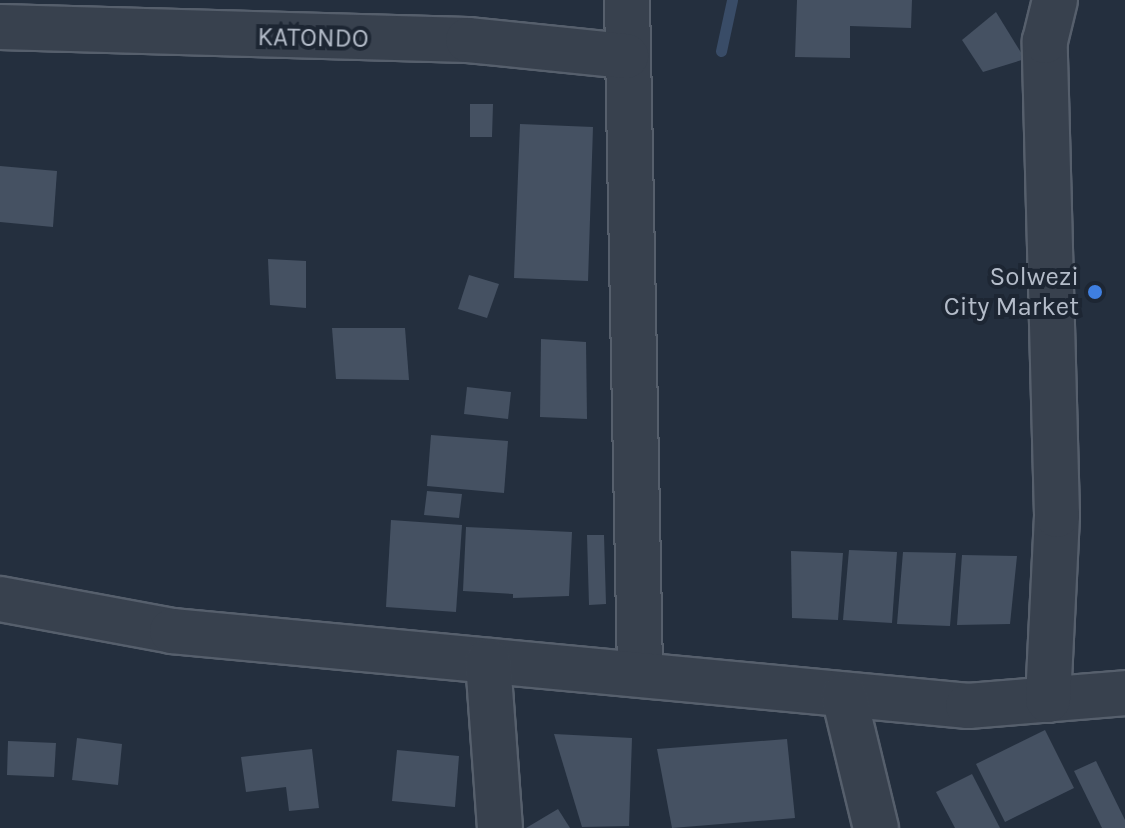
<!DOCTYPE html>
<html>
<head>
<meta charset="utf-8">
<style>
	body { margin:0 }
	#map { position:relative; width:1125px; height:828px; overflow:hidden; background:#242f3e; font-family:Karla,sans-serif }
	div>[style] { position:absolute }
	.stream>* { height:11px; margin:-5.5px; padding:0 5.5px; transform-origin:5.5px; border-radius:5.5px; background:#394c67 }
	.building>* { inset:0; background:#455162 }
	.roads { filter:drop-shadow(2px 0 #565f6c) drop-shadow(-2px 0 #565f6c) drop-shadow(0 2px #565f6c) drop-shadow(0 -2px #565f6c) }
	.street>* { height:44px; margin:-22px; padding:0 22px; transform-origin:22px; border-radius:22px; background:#38414e }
	.dots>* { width:22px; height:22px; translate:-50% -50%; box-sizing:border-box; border:4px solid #1d2633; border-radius:50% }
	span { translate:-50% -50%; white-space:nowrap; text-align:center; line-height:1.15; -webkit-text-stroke:8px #1d2633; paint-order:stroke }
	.street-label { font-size:26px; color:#b4bcc9 }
	.poi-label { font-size:26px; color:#b4bcc9 }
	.right { translate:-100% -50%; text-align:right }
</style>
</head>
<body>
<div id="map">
	<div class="stream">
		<div style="left:721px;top:51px;width:52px;rotate:-77.8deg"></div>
	</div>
	<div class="building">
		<div style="clip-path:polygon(797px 0,912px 0,911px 28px,850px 26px,850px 58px,795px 57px)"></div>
		<div style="clip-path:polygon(996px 12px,1025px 59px,983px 72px,962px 40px)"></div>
		<div style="clip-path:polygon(470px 104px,493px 104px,492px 137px,470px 137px)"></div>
		<div style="clip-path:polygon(520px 124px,593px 127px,588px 281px,514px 278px)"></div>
		<div style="clip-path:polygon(0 166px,57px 171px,53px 227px,0 222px)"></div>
		<div style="clip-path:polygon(268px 259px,306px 261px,306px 308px,270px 305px)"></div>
		<div style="clip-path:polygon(469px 275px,499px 284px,487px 318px,458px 309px)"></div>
		<div style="clip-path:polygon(332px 328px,405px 328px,409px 380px,336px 379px)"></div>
		<div style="clip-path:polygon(541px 339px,586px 342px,587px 419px,540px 417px)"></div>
		<div style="clip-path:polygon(467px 387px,511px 392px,508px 419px,464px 414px)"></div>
		<div style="clip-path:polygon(431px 435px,508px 441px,504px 493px,427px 486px)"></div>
		<div style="clip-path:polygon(427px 491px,462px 494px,459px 518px,424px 515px)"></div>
		<div style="clip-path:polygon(391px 520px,462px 525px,456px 612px,386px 607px)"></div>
		<div style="clip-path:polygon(466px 527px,572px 532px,569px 596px,513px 598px,513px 594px,463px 591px)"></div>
		<div style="clip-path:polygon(587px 535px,604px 535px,606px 604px,589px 605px)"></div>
		<div style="clip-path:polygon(849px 550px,897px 552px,892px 623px,843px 620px)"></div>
		<div style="clip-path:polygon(791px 551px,843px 553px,838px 620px,792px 618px)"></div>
		<div style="clip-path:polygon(903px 552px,956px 553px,950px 626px,897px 624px)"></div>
		<div style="clip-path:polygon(962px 555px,1017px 556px,1010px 624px,957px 625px)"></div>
		<div style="clip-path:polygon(1045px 730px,1074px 788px,1005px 822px,976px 764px)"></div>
		<div style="clip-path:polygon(554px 734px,632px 738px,629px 826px,582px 827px)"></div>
		<div style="clip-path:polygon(77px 738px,122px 744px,118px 785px,72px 780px)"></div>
		<div style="clip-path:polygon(787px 739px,795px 818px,672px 828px,657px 749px)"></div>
		<div style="clip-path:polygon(8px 741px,56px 743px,54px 777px,7px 775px)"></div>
		<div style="clip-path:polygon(312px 749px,319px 808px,289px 811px,286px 787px,246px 792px,241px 757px)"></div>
		<div style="clip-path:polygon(397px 750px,459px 756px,455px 807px,392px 801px)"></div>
		<div style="clip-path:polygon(1096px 761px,1125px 820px,1125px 828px,1102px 828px,1074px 771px)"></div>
		<div style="clip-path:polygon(972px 774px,1000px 828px,955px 828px,936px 792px)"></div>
		<div style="clip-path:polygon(558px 809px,570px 828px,526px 828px)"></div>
	</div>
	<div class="roads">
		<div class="street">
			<div style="left:627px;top:0;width:673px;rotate:88.89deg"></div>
			<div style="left:0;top:27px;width:468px;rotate:1.6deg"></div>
			<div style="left:468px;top:40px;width:159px;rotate:5.8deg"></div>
			<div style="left:0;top:599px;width:175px;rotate:10.5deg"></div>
			<div style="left:172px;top:631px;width:800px;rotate:5.38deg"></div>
			<div style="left:968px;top:706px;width:158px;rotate:-4.7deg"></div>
			<div style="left:488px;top:661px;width:167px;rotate:85.9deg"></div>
			<div style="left:844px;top:696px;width:136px;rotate:76.4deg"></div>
			<div style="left:1048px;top:700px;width:185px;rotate:-87.2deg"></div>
			<div style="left:1057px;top:515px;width:474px;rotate:-91.5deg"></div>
			<div style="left:1045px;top:41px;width:42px;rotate:-76.3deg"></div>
		</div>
	</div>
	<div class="dots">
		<div style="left:1095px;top:292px;background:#3f7fe0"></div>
	</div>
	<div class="street-label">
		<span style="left:313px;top:38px;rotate:1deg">KATONDO</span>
	</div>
	<div class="poi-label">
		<span class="right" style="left:1079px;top:292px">Solwezi<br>City Market</span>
	</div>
</div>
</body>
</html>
